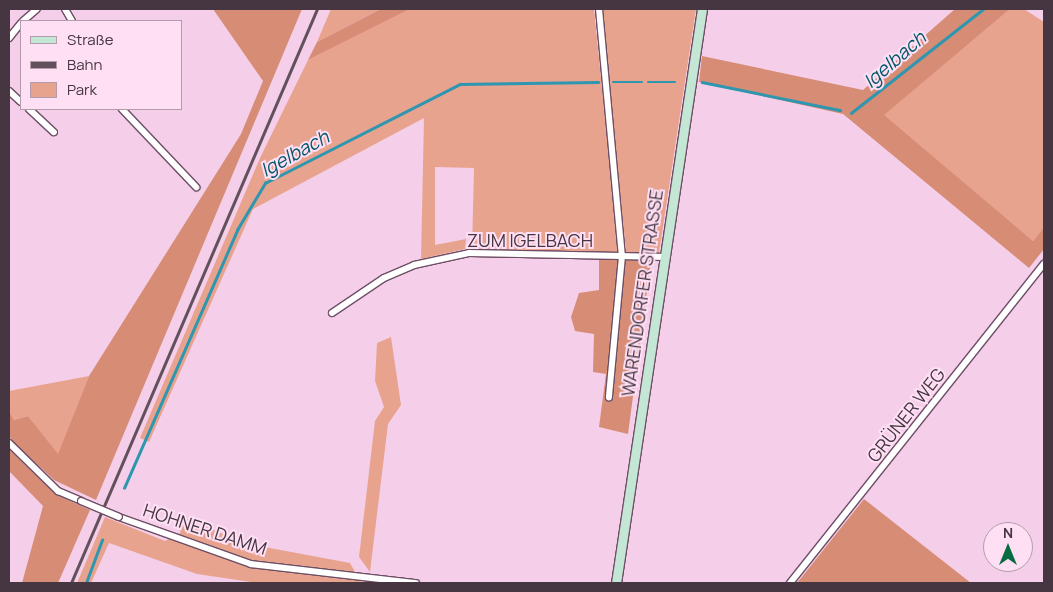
<!DOCTYPE html>
<html>
<head>
<meta charset="utf-8">
<style>
	body { margin:0 }
	#map { position:relative; width:1053px; height:592px; overflow:hidden; background:#f5cfe9; font-family:Manrope,sans-serif }
	div>[style] { position:absolute }
	.green>* { inset:0; background:#e8a38f }
	.forest>* { inset:0; background:#d78c76 }
	.stream>* { height:2.5px; margin:-1.25px; padding:0 1.25px; transform-origin:1.25px; border-radius:1.25px; background:#2f96af }
	.roads { filter:drop-shadow(1px 0 #6d4e64) drop-shadow(-1px 0 #6d4e64) drop-shadow(0 1px #6d4e64) drop-shadow(0 -1px #6d4e64) }
	.street>* { height:6px; margin:-3px; padding:0 3px; transform-origin:3px; border-radius:3px; background:#fff }
	.secondary>* { height:9px; margin:-4.5px; padding:0 4.5px; transform-origin:4.5px; border-radius:4.5px; background:#c4e6d4 }
	.rail>* { height:2.5px; margin:-1.25px; padding:0 1.25px; transform-origin:1.25px; border-radius:1.25px; background:#63505d }
	.bridges { filter:drop-shadow(1px 0 #6d4e64) drop-shadow(-1px 0 #6d4e64) drop-shadow(0 1px #6d4e64) drop-shadow(0 -1px #6d4e64) }
	.street-bridge>* { height:6px; margin:-3px; padding:0 3px; transform-origin:3px; border-radius:3px; background:#fff }
	span { translate:-50% -50%; white-space:nowrap; text-align:center; line-height:1.15; -webkit-text-stroke:4px #fedff4; paint-order:stroke }
	.street-label { font-size:18px; color:#453641 }
	.water-label { font-size:19px; color:#00586a; font-style:italic }
	.frame { position:absolute; inset:0; border:10px solid #453641; pointer-events:none }
	.legend { position:absolute; left:20px; top:20px; width:162px; height:90px; box-sizing:border-box; background:#fedff4; border:1px solid #b49bac; margin:0; padding:6px 9px; list-style:none; font-size:15px; color:#453641 }
	.legend li { display:flex; align-items:center; gap:10px; height:25px }
	.legend b { width:25px; border:1px solid #b49bac }
	.north { position:absolute; left:983px; top:522px; width:50px; height:50px; box-sizing:border-box; background:#fedff4; border:1px solid #b49bac; border-radius:50%; rotate:0deg; font-size:14px; font-weight:700; line-height:20px; text-align:center; color:#453641 }
	.north::after { content:''; display:block; margin:auto; width:18px; height:22px; background:#086c41; clip-path:polygon(50% 0,100% 100%,50% 72%,0 100%) }
</style>
</head>
<body>
<div id="map">
	<div class="green">
		<div style="clip-path:polygon(331px 9px,381px 9px,317px 42px)"></div>
		<div style="clip-path:polygon(410px 9px,594px 9px,619px 253px,472px 249px,474px 168px,435px 167px,435px 245px,466px 239px,465px 249px,421px 259px,424px 118px,253px 209px,149px 442px,140px 438px,260px 158px,308px 60px)"></div>
		<div style="clip-path:polygon(601px 9px,696px 9px,659px 253px,626px 252px)"></div>
		<div style="clip-path:polygon(1010px 9px,1024px 9px,1044px 22px,1044px 227px,1033px 241px,883px 115px)"></div>
		<div style="clip-path:polygon(391px 337px,401px 405px,388px 424px,370px 572px,359px 557px,375px 421px,384px 407px,375px 381px,377px 343px)"></div>
		<div style="clip-path:polygon(89px 376px,58px 455px,28px 416px,14px 420px,9px 411px,9px 391px)"></div>
		<div style="clip-path:polygon(105px 517px,165px 541px,180px 533px,184px 518px,248px 544px,350px 563px,360px 581px,379px 583px,257px 583px,197px 574px,109px 543px,91px 583px,77px 583px)"></div>
	</div>
	<div class="forest">
		<div style="clip-path:polygon(213px 9px,302px 9px,96px 500px,54px 480px,14px 443px,9px 436px,9px 411px,14px 420px,28px 416px,58px 454px,89px 376px,241px 134px,263px 81px)"></div>
		<div style="clip-path:polygon(381px 9px,410px 9px,308px 60px,317px 42px)"></div>
		<div style="clip-path:polygon(955px 9px,1010px 9px,884px 115px,1033px 241px,1044px 227px,1044px 249px,1029px 268px,843px 114px,699px 82px,702px 56px,863px 90px)"></div>
		<div style="clip-path:polygon(599px 259px,651px 261px,628px 434px,599px 427px,606px 374px,593px 372px,594px 334px,575px 331px,571px 317px,579px 293px,599px 290px)"></div>
		<div style="clip-path:polygon(9px 449px,55px 494px,90px 510px,58px 583px,22px 583px,43px 506px,9px 471px)"></div>
		<div style="clip-path:polygon(864px 499px,971px 583px,797px 583px)"></div>
	</div>
	<div class="stream">
		<div style="left:613px;top:82px;width:29px"></div>
		<div style="left:648px;top:82px;width:27px"></div>
		<div style="left:702px;top:82px;width:141px;rotate:11.5deg"></div>
		<div style="left:851px;top:113px;width:168px;rotate:-38.2deg"></div>
		<div style="left:124px;top:488px;width:282px;rotate:-66.3deg"></div>
		<div style="left:237px;top:230px;width:55px;rotate:-59.2deg"></div>
		<div style="left:265px;top:183px;width:219px;rotate:-26.9deg"></div>
		<div style="left:460px;top:84px;width:138px;rotate:-0.8deg"></div>
		<div style="left:86px;top:583px;width:46px;rotate:-69.6deg"></div>
	</div>
	<div class="roads">
		<div class="street">
			<div style="left:65px;top:9px;width:14px;rotate:60deg"></div>
			<div style="left:599px;top:9px;width:248px;rotate:84.7deg"></div>
			<div style="left:622px;top:256px;width:41px;rotate:1.4deg"></div>
			<div style="left:23px;top:21px;width:18px;rotate:-41deg"></div>
			<div style="left:9px;top:38px;width:19px;rotate:-51deg"></div>
			<div style="left:9px;top:91px;width:16px;rotate:43deg"></div>
			<div style="left:29px;top:109px;width:34px;rotate:43deg"></div>
			<div style="left:122px;top:109px;width:108px;rotate:46.5deg"></div>
			<div style="left:332px;top:313px;width:63px;rotate:-33.9deg"></div>
			<div style="left:384px;top:278px;width:33px;rotate:-23deg"></div>
			<div style="left:414px;top:265px;width:56px;rotate:-12.3deg"></div>
			<div style="left:469px;top:253px;width:153px;rotate:1.1deg"></div>
			<div style="left:622px;top:256px;width:142px;rotate:95.3deg"></div>
			<div style="left:9px;top:443px;width:69px;rotate:44.4deg"></div>
			<div style="left:58px;top:491px;width:25px;rotate:23deg"></div>
			<div style="left:119px;top:517px;width:140px;rotate:19.6deg"></div>
			<div style="left:251px;top:564px;width:166px;rotate:6.6deg"></div>
			<div style="left:790px;top:583px;width:408px;rotate:-51.5deg"></div>
		</div>
		<div class="secondary">
			<div style="left:616px;top:583px;width:580px;rotate:-81.48deg"></div>
		</div>
	</div>
	<div class="rail">
		<div style="left:71px;top:583px;width:624px;rotate:-66.8deg"></div>
	</div>
	<div class="bridges">
		<div class="street-bridge">
			<div style="left:81px;top:501px;width:41px;rotate:22.8deg"></div>
		</div>
	</div>
	<div class="street-label">
		<span style="left:530px;top:240px">ZUM IGELBACH</span>
		<span style="left:642px;top:293px;rotate:-82deg">WARENDORFER STRASSE</span>
		<span style="left:906px;top:415px;rotate:-52deg">GRÜNER WEG</span>
		<span style="left:205px;top:529px;rotate:18deg">HOHNER DAMM</span>
	</div>
	<div class="water-label">
		<span style="left:895px;top:60px;rotate:-41deg">Igelbach</span>
		<span style="left:295px;top:154px;rotate:-29deg">Igelbach</span>
	</div>
	<div class="frame"></div>
	<ul class="legend">
	<li><b style="height:6px;background:#c4e6d4"></b>Straße</li>
	<li><b style="height:6px;background:#63505d"></b>Bahn</li>
	<li><b style="height:14px;background:#e8a38f"></b>Park</li>
	</ul>
	<div class="north">N</div>
</div>
</body>
</html>
